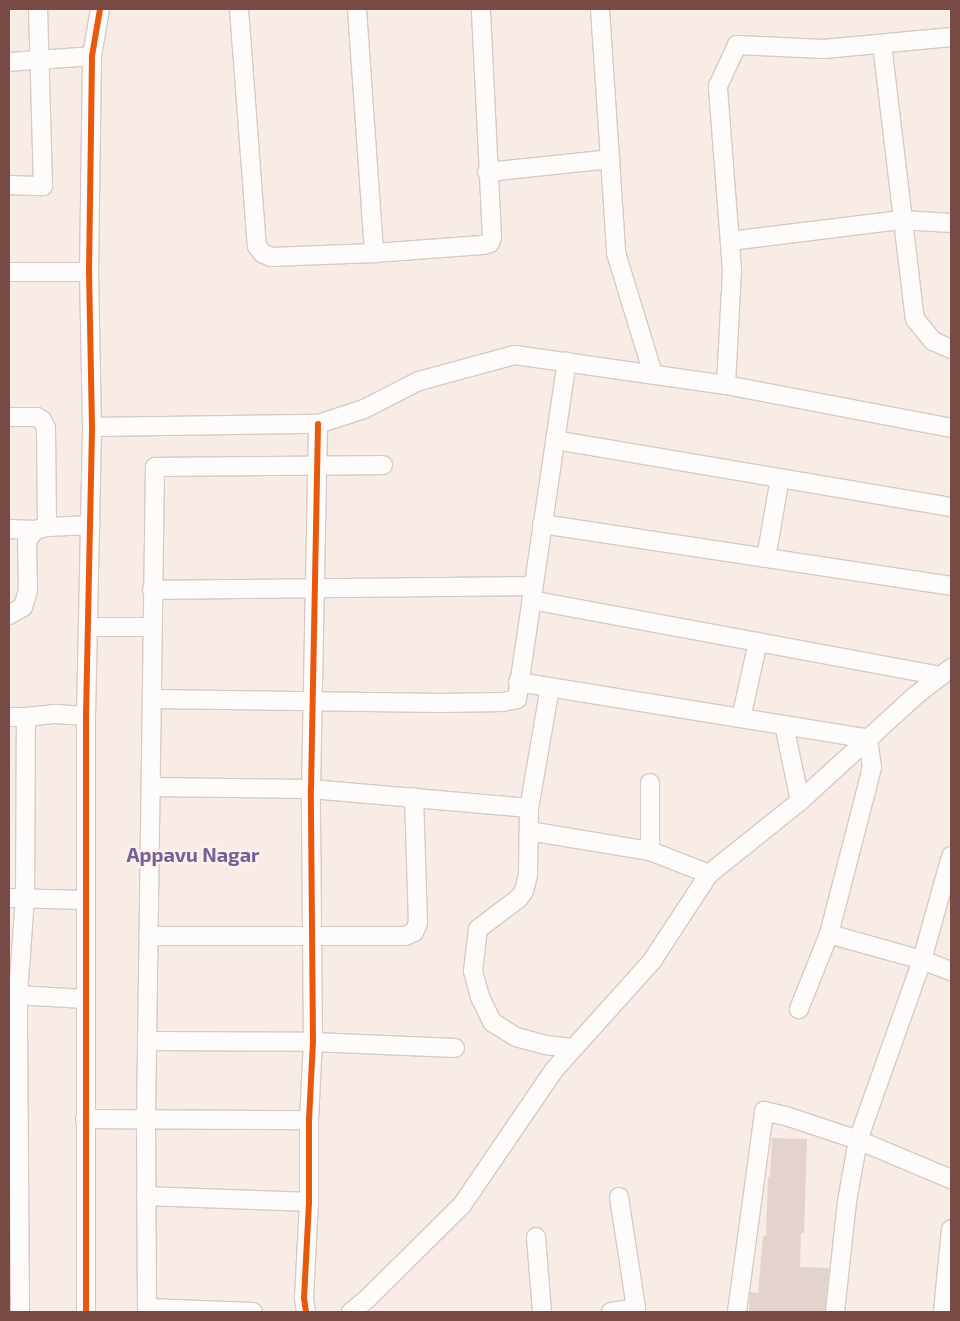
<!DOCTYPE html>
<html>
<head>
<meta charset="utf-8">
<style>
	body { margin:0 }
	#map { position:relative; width:960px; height:1321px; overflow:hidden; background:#f7ece6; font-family:"Exo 2",sans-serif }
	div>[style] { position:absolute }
	.building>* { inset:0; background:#e4d2ce }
	.roads { filter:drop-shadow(1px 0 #d8c9c4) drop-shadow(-1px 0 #d8c9c4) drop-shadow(0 1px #d8c9c4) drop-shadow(0 -1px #d8c9c4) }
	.minor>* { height:18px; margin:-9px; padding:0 9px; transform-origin:9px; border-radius:9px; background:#fefcfb }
	.cycleway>* { height:6px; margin:-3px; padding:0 3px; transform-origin:3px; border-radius:3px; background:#e8590c }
	span { translate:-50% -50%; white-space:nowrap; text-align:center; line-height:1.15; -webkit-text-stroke:4.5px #fff0e8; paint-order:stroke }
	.district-label { font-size:20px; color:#785f9c; font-weight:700 }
	.frame { position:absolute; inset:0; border:10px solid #774a44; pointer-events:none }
</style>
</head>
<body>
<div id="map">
	<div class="building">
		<div style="clip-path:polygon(772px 1138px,807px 1139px,804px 1233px,801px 1233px,800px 1267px,829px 1268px,825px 1312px,749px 1312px,750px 1292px,758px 1293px,763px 1236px,766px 1236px,768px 1177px,770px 1177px)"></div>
	</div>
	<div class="roads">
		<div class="minor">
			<div style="left:239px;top:9px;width:238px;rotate:85.7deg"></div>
			<div style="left:257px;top:246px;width:9px;rotate:54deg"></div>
			<div style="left:262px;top:253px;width:10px;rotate:24deg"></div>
			<div style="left:271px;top:257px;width:103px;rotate:-2.2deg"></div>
			<div style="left:374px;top:253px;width:109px;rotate:-4.2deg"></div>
			<div style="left:483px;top:245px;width:7px;rotate:-16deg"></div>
			<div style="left:490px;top:243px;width:6px;rotate:-72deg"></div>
			<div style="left:492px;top:237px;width:228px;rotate:-92.8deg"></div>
			<div style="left:357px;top:9px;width:245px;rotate:86deg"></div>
			<div style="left:600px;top:9px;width:245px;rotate:86.2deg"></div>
			<div style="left:616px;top:253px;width:127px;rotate:73deg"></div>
			<div style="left:882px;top:44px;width:277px;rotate:83.2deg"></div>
			<div style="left:915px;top:319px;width:28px;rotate:51deg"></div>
			<div style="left:933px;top:341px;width:20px;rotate:24deg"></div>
			<div style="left:9px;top:62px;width:83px;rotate:-4.1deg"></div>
			<div style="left:487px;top:172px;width:124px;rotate:-6deg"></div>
			<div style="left:9px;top:185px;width:34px;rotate:2deg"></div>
			<div style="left:43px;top:186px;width:177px;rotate:-91.6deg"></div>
			<div style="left:730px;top:241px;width:173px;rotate:-7deg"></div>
			<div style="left:902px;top:220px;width:49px;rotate:3.5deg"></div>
			<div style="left:9px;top:272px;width:80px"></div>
			<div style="left:726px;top:385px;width:115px;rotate:-87deg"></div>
			<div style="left:732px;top:270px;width:185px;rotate:-94.4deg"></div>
			<div style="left:718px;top:86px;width:45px;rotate:-65.1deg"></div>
			<div style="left:737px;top:45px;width:87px;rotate:2.6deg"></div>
			<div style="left:824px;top:49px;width:128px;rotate:-5.4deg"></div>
			<div style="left:9px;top:417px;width:28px"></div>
			<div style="left:37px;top:417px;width:6px;rotate:31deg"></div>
			<div style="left:42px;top:420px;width:9px;rotate:63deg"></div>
			<div style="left:46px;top:428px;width:99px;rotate:89.4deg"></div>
			<div style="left:92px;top:427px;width:226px;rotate:-0.8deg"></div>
			<div style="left:318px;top:424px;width:48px;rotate:-18.1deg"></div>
			<div style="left:364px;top:409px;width:62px;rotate:-27deg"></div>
			<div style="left:419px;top:381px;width:99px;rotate:-15.2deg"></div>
			<div style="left:515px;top:355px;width:213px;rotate:8.1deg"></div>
			<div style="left:726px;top:385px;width:229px;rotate:10.8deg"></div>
			<div style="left:555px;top:440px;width:402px;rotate:9.6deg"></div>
			<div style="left:542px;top:524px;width:414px;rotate:8.6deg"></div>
			<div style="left:9px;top:529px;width:26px;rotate:2deg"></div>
			<div style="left:766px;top:558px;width:81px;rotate:-80.1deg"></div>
			<div style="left:152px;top:590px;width:381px;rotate:-0.6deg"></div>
			<div style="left:531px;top:600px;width:417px;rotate:10.5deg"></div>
			<div style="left:9px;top:615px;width:16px;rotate:-30deg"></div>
			<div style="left:23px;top:607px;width:17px;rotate:-73deg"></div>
			<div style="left:28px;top:591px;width:50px;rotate:-91.1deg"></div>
			<div style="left:27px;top:541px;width:14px;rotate:-54deg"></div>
			<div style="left:35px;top:530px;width:12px;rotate:-14deg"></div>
			<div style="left:47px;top:527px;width:44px;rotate:-2.6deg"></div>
			<div style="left:88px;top:627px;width:64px"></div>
			<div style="left:518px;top:682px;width:355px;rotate:9.2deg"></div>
			<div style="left:868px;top:739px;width:28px;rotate:82deg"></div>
			<div style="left:872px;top:767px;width:25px;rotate:104deg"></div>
			<div style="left:866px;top:791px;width:148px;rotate:104.5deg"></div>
			<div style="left:829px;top:934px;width:81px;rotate:111.8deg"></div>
			<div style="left:550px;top:687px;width:123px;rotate:99.8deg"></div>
			<div style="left:529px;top:808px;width:67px;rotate:90.9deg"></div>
			<div style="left:528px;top:875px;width:16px;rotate:104deg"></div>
			<div style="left:524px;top:891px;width:9px;rotate:126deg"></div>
			<div style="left:519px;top:898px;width:51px;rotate:142.9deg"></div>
			<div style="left:478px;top:929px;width:42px;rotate:96.8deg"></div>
			<div style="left:473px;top:971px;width:27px;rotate:75deg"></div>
			<div style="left:480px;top:997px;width:28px;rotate:64deg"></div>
			<div style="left:492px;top:1022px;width:28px;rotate:32deg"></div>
			<div style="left:516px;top:1037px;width:30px;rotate:15deg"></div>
			<div style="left:545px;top:1045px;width:28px;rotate:6deg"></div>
			<div style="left:153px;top:699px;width:287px;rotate:0.8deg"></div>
			<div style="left:440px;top:703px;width:63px;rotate:-0.9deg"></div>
			<div style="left:503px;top:702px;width:14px;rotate:-12deg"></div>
			<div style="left:517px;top:699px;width:341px;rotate:-81.6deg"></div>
			<div style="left:9px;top:717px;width:17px"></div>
			<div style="left:741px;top:718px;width:78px;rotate:-77.4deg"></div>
			<div style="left:784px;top:725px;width:78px;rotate:78.1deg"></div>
			<div style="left:650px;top:783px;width:68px;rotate:90deg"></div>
			<div style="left:152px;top:787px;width:159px;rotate:0.7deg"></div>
			<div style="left:311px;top:789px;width:219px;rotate:5deg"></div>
			<div style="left:529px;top:831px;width:123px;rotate:9.4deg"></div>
			<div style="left:650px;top:851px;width:63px;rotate:21.3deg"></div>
			<div style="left:9px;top:898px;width:76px;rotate:1.5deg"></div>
			<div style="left:829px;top:934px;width:97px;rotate:15.6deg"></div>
			<div style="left:922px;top:960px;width:31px;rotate:21deg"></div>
			<div style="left:148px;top:936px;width:257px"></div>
			<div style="left:405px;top:936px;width:10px;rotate:-24deg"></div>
			<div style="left:414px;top:932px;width:10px;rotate:-66deg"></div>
			<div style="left:418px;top:923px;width:126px;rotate:-91.8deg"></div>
			<div style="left:9px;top:995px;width:9px"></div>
			<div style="left:18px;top:995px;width:97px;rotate:-85.9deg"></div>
			<div style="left:25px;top:898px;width:181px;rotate:-89.7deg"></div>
			<div style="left:26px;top:717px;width:30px;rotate:-6deg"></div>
			<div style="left:56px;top:714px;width:30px;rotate:4deg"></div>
			<div style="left:147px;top:1041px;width:166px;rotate:0.3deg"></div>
			<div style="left:313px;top:1042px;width:142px;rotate:2.4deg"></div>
			<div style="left:85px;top:1119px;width:224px;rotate:0.3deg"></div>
			<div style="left:146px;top:1196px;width:163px;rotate:2.1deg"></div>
			<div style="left:619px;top:1197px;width:112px;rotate:81.3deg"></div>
			<div style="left:536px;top:1237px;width:75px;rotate:85.4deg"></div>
			<div style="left:147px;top:1308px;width:106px;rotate:2.2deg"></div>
			<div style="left:20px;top:1312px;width:317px;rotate:-90.4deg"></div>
			<div style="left:18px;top:995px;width:66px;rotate:3.5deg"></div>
			<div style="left:86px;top:1312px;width:596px;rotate:-90deg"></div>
			<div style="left:86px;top:716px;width:289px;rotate:-88.8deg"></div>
			<div style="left:92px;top:427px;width:155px;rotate:-91.1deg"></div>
			<div style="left:89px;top:272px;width:216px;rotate:-89.2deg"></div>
			<div style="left:92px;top:56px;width:48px;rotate:-80.3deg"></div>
			<div style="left:147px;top:1312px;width:193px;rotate:-90.3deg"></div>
			<div style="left:146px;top:1119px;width:652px;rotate:-89.21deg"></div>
			<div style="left:155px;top:467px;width:228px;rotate:-0.5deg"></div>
			<div style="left:306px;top:1312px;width:14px;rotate:-98deg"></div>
			<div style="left:304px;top:1298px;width:96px;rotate:-87deg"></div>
			<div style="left:309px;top:1202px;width:82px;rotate:-90deg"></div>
			<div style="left:309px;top:1120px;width:78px;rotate:-87.1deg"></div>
			<div style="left:313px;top:1042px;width:253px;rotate:-90.5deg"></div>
			<div style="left:311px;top:789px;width:365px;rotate:-88.9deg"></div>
			<div style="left:351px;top:1312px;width:21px;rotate:-39deg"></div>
			<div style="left:367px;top:1299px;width:134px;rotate:-44.7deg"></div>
			<div style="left:462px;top:1205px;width:163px;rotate:-55.7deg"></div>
			<div style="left:554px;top:1070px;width:147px;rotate:-48deg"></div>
			<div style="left:652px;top:961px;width:104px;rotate:-56.8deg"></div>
			<div style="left:709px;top:874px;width:117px;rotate:-38.7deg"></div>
			<div style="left:800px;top:801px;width:156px;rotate:-42.4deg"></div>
			<div style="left:915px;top:696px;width:46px;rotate:-37.9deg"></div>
			<div style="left:611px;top:1312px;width:25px;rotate:-9deg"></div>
			<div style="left:636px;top:1308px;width:4px;rotate:90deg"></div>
			<div style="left:737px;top:1312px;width:203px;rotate:-82.3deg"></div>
			<div style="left:764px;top:1111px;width:23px;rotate:13deg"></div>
			<div style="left:786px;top:1116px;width:76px;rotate:18.4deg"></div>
			<div style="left:858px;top:1140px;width:101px;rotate:22.8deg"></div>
			<div style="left:835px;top:1312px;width:112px;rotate:-83.8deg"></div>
			<div style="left:847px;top:1201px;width:62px;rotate:-79.8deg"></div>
			<div style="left:858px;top:1140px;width:191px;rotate:-70.4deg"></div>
			<div style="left:922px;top:960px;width:108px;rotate:-74.4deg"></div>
			<div style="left:943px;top:1312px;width:83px;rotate:-84.5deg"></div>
		</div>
	</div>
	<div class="cycleway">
		<div style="left:86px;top:1312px;width:596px;rotate:-90deg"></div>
		<div style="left:86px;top:716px;width:289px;rotate:-88.8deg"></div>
		<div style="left:92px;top:427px;width:155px;rotate:-91.1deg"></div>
		<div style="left:89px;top:272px;width:216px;rotate:-89.2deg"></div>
		<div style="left:92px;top:56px;width:48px;rotate:-80.3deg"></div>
		<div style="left:306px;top:1312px;width:14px;rotate:-98deg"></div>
		<div style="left:304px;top:1298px;width:96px;rotate:-87deg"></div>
		<div style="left:309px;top:1202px;width:82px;rotate:-90deg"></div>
		<div style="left:309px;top:1120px;width:78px;rotate:-87.1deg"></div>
		<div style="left:313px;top:1042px;width:253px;rotate:-90.5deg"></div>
		<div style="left:311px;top:789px;width:365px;rotate:-88.9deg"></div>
	</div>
	<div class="district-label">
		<span style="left:193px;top:854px">Appavu Nagar</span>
	</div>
	<div class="frame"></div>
</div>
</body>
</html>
